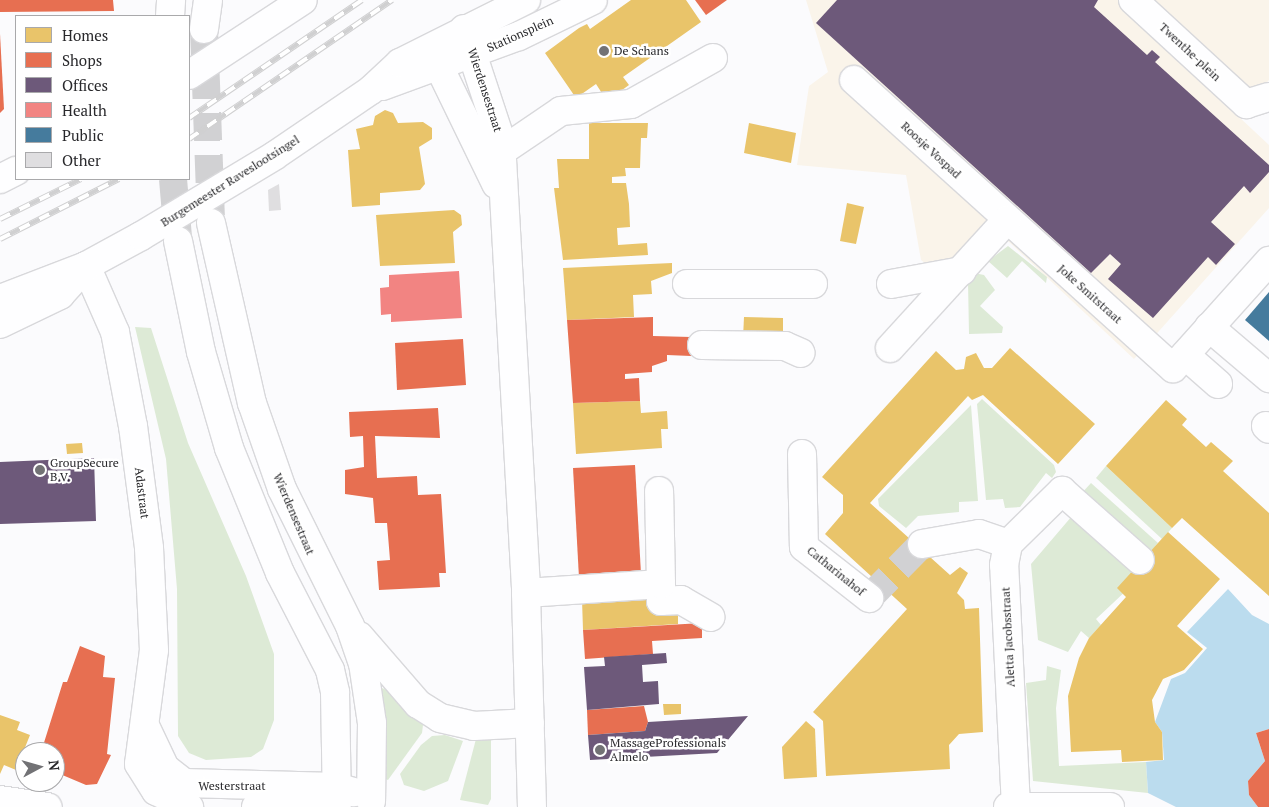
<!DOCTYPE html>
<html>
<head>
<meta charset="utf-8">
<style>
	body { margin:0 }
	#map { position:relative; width:1269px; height:807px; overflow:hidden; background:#fbfbfd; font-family:"PT Serif",serif }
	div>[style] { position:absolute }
	.commercial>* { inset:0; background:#faf4ea }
	.green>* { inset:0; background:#ddead6 }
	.water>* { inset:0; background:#bbdcee }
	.homes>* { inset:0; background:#e9c46a }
	.shops>* { inset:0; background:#e76f51 }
	.offices>* { inset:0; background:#6d597a }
	.health>* { inset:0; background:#f28482 }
	.public>* { inset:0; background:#457b9d }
	.building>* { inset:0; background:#dfdee0 }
	.minor-tunnel>* { height:28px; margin-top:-14px; transform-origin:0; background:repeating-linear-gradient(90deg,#d1d1d3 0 28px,transparent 0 42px) }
	.major-tunnel>* { height:28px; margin-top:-14px; transform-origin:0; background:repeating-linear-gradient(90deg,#d1d1d3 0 28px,transparent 0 42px) }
	.roads { filter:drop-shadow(1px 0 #d8d8db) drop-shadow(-1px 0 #d8d8db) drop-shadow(0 1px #d8d8db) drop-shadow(0 -1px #d8d8db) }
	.minor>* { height:28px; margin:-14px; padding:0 14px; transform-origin:14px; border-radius:14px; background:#fefeff }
	.major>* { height:28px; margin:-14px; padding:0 14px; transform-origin:14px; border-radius:14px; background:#fefeff }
	.rail>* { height:5.5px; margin-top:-2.75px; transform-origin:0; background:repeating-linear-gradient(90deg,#fff 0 11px,#d0d0d1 0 22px); box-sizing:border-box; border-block:1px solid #d0d0d1 }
	.dots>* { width:14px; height:14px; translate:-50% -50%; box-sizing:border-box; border:2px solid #fff; border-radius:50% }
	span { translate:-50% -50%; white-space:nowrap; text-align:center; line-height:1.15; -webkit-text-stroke:5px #fff; paint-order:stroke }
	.street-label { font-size:12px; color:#29292c }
	.poi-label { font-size:12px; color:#29292c }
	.left { translate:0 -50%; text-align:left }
	.legend { position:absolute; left:15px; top:15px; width:175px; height:165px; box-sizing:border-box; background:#fff; border:1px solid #a9a9ab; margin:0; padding:6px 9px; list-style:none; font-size:15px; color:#29292c }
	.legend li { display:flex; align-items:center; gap:10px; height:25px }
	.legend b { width:25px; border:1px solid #a9a9ab }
	.north { position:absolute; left:15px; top:742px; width:50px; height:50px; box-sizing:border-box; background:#fff; border:1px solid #a9a9ab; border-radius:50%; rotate:84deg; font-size:14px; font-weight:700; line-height:20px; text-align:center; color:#29292c }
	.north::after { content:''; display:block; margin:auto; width:18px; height:22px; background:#727275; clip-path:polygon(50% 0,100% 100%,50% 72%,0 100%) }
</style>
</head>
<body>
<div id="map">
	<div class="commercial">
		<div style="clip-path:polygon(806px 0,1269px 0,1269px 80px,1238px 116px,1269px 145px,1269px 208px,1134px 359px,1008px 241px,956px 288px,921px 260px,906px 175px,797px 165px,809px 86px,828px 72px)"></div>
	</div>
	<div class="green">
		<div style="clip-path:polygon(1008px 246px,1047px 277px,1046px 283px,1022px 261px,1007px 278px,988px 261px)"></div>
		<div style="clip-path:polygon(974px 273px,984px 275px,995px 290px,980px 306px,1003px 327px,1002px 333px,969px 334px,968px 282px)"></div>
		<div style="clip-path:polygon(135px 327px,151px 328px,188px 443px,246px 576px,274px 654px,274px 720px,263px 749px,251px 757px,206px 760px,189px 753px,178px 736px,177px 589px,166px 459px)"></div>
		<div style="clip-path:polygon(982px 399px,1054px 465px,1056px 472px,1052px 478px,1046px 473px,1020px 507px,1005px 508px,1003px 499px,986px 500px,977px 404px)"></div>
		<div style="clip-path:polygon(971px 405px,978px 501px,959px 502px,959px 512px,918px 516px,906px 528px,879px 506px,878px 499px)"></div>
		<div style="clip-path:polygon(1106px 466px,1172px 528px,1162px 539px,1096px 478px)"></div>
		<div style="clip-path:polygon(1091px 483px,1158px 543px,1148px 555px,1080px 495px)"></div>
		<div style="clip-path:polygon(1072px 516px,1133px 571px,1129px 588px,1096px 619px,1101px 625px,1089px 638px,1081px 631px,1068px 652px,1038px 640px,1031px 564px)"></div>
		<div style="clip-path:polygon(1047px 666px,1061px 670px,1056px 708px,1059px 766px,1146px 762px,1148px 793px,1033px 781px,1026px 683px,1046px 680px)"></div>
		<div style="clip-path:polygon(382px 688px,393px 693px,423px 725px,422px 733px,388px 780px,380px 777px)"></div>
		<div style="clip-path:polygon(445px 735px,463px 741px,448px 781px,424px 791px,404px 785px,400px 774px,421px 745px,432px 736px)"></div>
		<div style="clip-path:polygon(491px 735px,491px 799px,488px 805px,460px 800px,476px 739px)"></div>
	</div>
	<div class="water">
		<div style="clip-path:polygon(1228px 589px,1252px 615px,1269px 624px,1269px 729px,1256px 733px,1265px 761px,1248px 781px,1249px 795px,1258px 807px,1176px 807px,1148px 793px,1146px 762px,1164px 760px,1162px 732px,1155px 722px,1171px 679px,1185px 673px,1207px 648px,1187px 632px)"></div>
	</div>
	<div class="homes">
		<div style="clip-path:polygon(631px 0,686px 0,701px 22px,623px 77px,629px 85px,607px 101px,596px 84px,576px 98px,545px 53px,579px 28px,587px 24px,590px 29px)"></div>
		<div style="clip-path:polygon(385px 110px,393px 113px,398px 123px,423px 122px,432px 128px,432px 139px,419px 147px,425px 184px,420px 190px,380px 193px,380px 205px,352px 207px,348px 150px,360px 149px,356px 129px,373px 125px,375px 116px)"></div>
		<div style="clip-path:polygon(589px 123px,648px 123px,647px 138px,641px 138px,640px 168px,625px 168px,626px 176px,612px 177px,612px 183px,626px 183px,629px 204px,630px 227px,617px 228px,618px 245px,647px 243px,648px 255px,563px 260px,554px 188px,559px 188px,557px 159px,589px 159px)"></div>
		<div style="clip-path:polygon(749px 123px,796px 133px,791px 163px,744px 153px)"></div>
		<div style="clip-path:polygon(847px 203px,864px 207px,856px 244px,840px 241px)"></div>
		<div style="clip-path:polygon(454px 210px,461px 215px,462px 225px,453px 232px,455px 263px,380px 266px,376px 215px)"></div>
		<div style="clip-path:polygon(672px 263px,672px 273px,651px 281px,652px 294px,633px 295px,634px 317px,567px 320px,563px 268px)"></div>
		<div style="clip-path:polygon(744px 317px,783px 318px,783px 338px,743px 338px)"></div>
		<div style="clip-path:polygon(1010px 348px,1095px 424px,1058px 464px,983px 395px,972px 400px,968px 396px,870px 503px,950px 575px,960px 567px,968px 573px,957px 593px,964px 600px,965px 609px,979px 608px,983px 732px,959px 734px,949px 745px,950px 769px,826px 776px,823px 721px,813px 712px,907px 609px,825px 534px,843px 513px,843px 495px,822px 477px,936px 351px,956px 370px,964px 369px,966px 357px,976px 353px,984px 368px,992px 368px)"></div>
		<div style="clip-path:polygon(1166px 400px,1187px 419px,1182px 425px,1206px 447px,1211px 442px,1233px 461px,1223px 471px,1269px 513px,1269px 596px,1182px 518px,1172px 528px,1106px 466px)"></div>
		<div style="clip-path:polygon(640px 401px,641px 413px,667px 411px,668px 429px,661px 429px,662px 448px,576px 454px,573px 403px)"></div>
		<div style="clip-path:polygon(82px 443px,83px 453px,67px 454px,66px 444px)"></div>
		<div style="clip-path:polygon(1168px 532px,1220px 579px,1177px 626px,1203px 649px,1184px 670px,1163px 679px,1152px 700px,1155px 722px,1162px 732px,1163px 760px,1122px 762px,1121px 750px,1071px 752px,1068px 696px,1079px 658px,1089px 638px,1126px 597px,1117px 588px)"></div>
		<div style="clip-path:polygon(648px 596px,650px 610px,678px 609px,678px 624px,583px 630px,582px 600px)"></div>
		<div style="clip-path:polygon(663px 704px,681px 704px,681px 714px,664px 715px)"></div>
		<div style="clip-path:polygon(0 715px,20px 722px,17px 730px,30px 735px,16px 770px,4px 765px,0 774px)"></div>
		<div style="clip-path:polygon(806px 721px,815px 729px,817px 777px,784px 779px,782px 747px)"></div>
	</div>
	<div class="shops">
		<div style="clip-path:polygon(0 0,113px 0,114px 11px,0 12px)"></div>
		<div style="clip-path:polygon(695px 0,727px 0,706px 15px)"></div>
		<div style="clip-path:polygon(0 34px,4px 109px,0 113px)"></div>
		<div style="clip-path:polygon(653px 317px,653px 336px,691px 337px,691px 356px,667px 355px,667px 361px,652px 366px,652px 372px,625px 374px,625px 379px,639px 378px,640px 401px,573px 403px,567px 320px)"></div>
		<div style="clip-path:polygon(463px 339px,466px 385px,397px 390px,395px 343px)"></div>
		<div style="clip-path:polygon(438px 408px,440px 438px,375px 436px,377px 478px,417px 476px,418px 495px,441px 494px,446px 573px,439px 573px,440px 587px,379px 590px,377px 561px,390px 560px,387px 523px,375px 523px,373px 498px,345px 494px,345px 470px,364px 467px,363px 436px,350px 437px,349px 412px)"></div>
		<div style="clip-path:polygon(635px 465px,641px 574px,579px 578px,573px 468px)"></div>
		<div style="clip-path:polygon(702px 623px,702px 638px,652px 641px,653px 654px,585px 659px,583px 630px)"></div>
		<div style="clip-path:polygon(80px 646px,105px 656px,103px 677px,115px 678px,107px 754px,111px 755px,97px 784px,86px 785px,60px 774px,55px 786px,48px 782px,55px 782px,55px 752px,42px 749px,63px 682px,67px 682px)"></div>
		<div style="clip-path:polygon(644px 706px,648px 722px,645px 731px,588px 735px,587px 710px)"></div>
		<div style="clip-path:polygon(1269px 729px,1269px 807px,1258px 807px,1249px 795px,1248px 781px,1265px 761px,1256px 733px)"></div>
	</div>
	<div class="offices">
		<div style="clip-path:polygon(837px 0,1098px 0,1094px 7px,1147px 55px,1152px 50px,1160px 57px,1155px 62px,1269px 165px,1269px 172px,1250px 193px,1244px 186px,1211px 222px,1235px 244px,1216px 265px,1208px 257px,1153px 318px,1108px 279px,1121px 264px,1110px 254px,1091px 273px,816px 23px)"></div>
		<div style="clip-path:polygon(94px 458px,96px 521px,0 524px,0 462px)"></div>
		<div style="clip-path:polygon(666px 653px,667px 663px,642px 665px,643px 682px,658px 681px,659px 704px,587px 710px,584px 667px,605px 666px,604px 657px)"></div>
		<div style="clip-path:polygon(748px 716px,717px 753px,590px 760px,588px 735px,645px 731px,648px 722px)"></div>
	</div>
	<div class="health">
		<div style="clip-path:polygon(459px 271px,462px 318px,391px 322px,391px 314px,381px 315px,380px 288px,389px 287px,389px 275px)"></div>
	</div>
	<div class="public">
		<div style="clip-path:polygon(1269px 292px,1269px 341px,1245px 320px)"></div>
	</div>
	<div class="building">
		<div style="clip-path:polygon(279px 184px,281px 210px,269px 211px,268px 190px)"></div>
	</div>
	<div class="minor-tunnel">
		<div style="left:869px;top:598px;width:76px;rotate:-45.5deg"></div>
	</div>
	<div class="major-tunnel">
		<div style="left:204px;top:29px;width:187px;rotate:87.9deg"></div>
		<div style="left:173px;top:179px;width:58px;rotate:85.1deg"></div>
	</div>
	<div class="roads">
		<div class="minor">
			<div style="left:1133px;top:0;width:154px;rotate:42.6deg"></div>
			<div style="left:1246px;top:104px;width:24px;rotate:-17deg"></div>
			<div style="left:189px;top:75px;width:136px;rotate:-33.3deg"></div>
			<div style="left:854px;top:80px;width:430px;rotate:42.1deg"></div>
			<div style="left:1173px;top:368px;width:144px;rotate:-48.1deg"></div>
			<div style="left:502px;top:151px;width:71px;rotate:-34.1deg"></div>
			<div style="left:561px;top:111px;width:70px;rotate:-5.7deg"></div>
			<div style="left:631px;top:104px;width:94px;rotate:-29.3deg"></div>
			<div style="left:0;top:179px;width:18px;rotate:-27deg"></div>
			<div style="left:687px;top:284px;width:126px"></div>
			<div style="left:891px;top:284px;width:72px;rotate:-10.4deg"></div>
			<div style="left:1209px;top:327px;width:79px;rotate:40.4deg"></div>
			<div style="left:702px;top:345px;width:83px;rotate:0.7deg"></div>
			<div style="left:785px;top:346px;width:17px;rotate:24deg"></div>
			<div style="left:890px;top:348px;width:173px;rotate:-47.6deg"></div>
			<div style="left:1185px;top:355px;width:44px;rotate:41.3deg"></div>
			<div style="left:1266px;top:426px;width:4px;rotate:45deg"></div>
			<div style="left:802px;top:454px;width:93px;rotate:88.8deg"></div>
			<div style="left:804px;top:547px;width:83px;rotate:38.1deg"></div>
			<div style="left:922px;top:544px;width:58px;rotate:-10deg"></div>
			<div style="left:979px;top:534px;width:31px;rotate:19deg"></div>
			<div style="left:661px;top:584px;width:17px;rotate:90deg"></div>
			<div style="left:661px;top:601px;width:20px;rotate:-3deg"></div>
			<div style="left:681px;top:600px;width:34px;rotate:30deg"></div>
			<div style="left:526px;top:593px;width:135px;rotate:-3.8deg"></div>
			<div style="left:661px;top:584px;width:93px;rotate:-91.2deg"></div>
			<div style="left:0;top:800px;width:48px;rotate:8.5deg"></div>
			<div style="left:1008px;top:807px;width:102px"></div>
			<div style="left:1016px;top:807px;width:242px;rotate:-92.8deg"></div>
			<div style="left:1004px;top:565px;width:21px;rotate:-79deg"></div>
			<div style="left:1008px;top:544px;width:76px;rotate:-44.5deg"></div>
			<div style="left:1062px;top:491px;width:104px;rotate:41.5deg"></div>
		</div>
		<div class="major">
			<div style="left:170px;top:16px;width:16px;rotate:-86deg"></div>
			<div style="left:204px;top:29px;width:29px;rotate:-82deg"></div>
			<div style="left:464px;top:29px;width:118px;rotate:71.7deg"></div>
			<div style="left:501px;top:141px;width:453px;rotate:86.8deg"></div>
			<div style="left:526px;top:593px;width:214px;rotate:88.4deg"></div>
			<div style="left:432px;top:52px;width:147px;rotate:64.1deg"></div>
			<div style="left:382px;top:86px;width:146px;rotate:-20.1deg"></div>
			<div style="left:519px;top:36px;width:82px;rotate:-25.9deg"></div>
			<div style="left:211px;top:223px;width:185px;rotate:77.2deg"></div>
			<div style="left:252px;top:403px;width:91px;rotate:70.8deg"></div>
			<div style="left:282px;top:489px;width:153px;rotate:63.6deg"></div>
			<div style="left:350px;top:626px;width:39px;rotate:71deg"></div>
			<div style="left:363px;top:663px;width:61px;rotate:81.5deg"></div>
			<div style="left:372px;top:723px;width:78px;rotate:90.7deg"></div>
			<div style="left:178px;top:241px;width:113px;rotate:78.3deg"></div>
			<div style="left:201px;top:352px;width:100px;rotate:73.7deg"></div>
			<div style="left:229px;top:448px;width:135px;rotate:67.8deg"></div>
			<div style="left:280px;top:573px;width:109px;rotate:62.7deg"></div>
			<div style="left:330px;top:670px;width:23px;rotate:77deg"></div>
			<div style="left:335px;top:692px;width:112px;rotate:89deg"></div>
			<div style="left:86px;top:266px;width:72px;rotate:66.3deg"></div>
			<div style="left:115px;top:332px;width:96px;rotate:79.2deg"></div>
			<div style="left:133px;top:426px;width:123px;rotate:82.5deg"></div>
			<div style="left:149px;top:548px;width:102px;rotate:87.2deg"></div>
			<div style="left:154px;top:650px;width:115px;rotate:97.5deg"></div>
			<div style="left:139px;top:764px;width:32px;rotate:58deg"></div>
			<div style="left:156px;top:791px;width:37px;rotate:26deg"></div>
			<div style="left:0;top:299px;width:92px;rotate:-21deg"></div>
			<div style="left:86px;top:266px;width:63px;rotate:-28.6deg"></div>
			<div style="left:141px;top:236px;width:155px;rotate:-31deg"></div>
			<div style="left:274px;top:156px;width:117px;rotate:-34.2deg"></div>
			<div style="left:371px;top:90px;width:40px;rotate:-43deg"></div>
			<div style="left:400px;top:63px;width:141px;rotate:-26.6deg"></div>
			<div style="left:0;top:324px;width:67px;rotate:-25.8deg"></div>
			<div style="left:60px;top:295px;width:39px;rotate:-48deg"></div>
			<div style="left:359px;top:636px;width:90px;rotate:49.1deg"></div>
			<div style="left:418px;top:704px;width:26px;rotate:32deg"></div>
			<div style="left:440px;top:718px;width:35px;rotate:13deg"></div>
			<div style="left:474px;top:726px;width:56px;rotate:-3.1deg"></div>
			<div style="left:146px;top:728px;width:44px;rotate:64.6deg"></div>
			<div style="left:165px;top:768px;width:24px;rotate:38deg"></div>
			<div style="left:184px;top:783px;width:152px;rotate:1.5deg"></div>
			<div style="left:336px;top:787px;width:19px;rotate:16deg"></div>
			<div style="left:256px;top:807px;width:75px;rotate:-2.3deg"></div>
		</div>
	</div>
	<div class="rail">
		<div style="left:189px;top:118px;width:209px;rotate:-34.3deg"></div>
		<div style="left:189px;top:139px;width:246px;rotate:-34.4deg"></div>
		<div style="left:0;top:219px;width:90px;rotate:-26.3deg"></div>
		<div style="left:0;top:239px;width:133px;rotate:-26.8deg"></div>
	</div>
	<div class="dots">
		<div style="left:604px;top:51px;background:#727275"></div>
		<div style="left:40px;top:470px;background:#727275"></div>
		<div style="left:600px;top:750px;background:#727275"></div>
	</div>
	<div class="street-label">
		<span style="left:520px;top:34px;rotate:-24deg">Stationsplein</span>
		<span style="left:1190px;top:52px;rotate:43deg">Twenthe-plein</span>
		<span style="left:485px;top:90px;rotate:72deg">Wierdensestraat</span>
		<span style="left:931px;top:150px;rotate:43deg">Roosje Vospad</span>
		<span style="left:230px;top:181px;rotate:-32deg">Burgemeester Raveslootsingel</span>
		<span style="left:1090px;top:294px;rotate:42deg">Joke Smitstraat</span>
		<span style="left:142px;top:493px;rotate:83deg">Adastraat</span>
		<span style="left:294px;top:514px;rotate:67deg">Wierdensestraat</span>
		<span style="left:836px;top:571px;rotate:39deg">Catharinahof</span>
		<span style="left:1008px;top:637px;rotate:-93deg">Aletta Jacobsstraat</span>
		<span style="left:232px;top:786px">Westerstraat</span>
	</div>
	<div class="poi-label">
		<span class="left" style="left:614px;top:51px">De Schans</span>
		<span class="left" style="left:50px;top:470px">GroupSecure<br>B.V.</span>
		<span class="left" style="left:610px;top:750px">MassageProfessionals<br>Almelo</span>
	</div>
	<ul class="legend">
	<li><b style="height:14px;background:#e9c46a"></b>Homes</li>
	<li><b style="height:14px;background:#e76f51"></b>Shops</li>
	<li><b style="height:14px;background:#6d597a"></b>Offices</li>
	<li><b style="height:14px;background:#f28482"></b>Health</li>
	<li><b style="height:14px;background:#457b9d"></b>Public</li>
	<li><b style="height:14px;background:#dfdee0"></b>Other</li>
	</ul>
	<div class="north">N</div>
</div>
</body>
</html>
